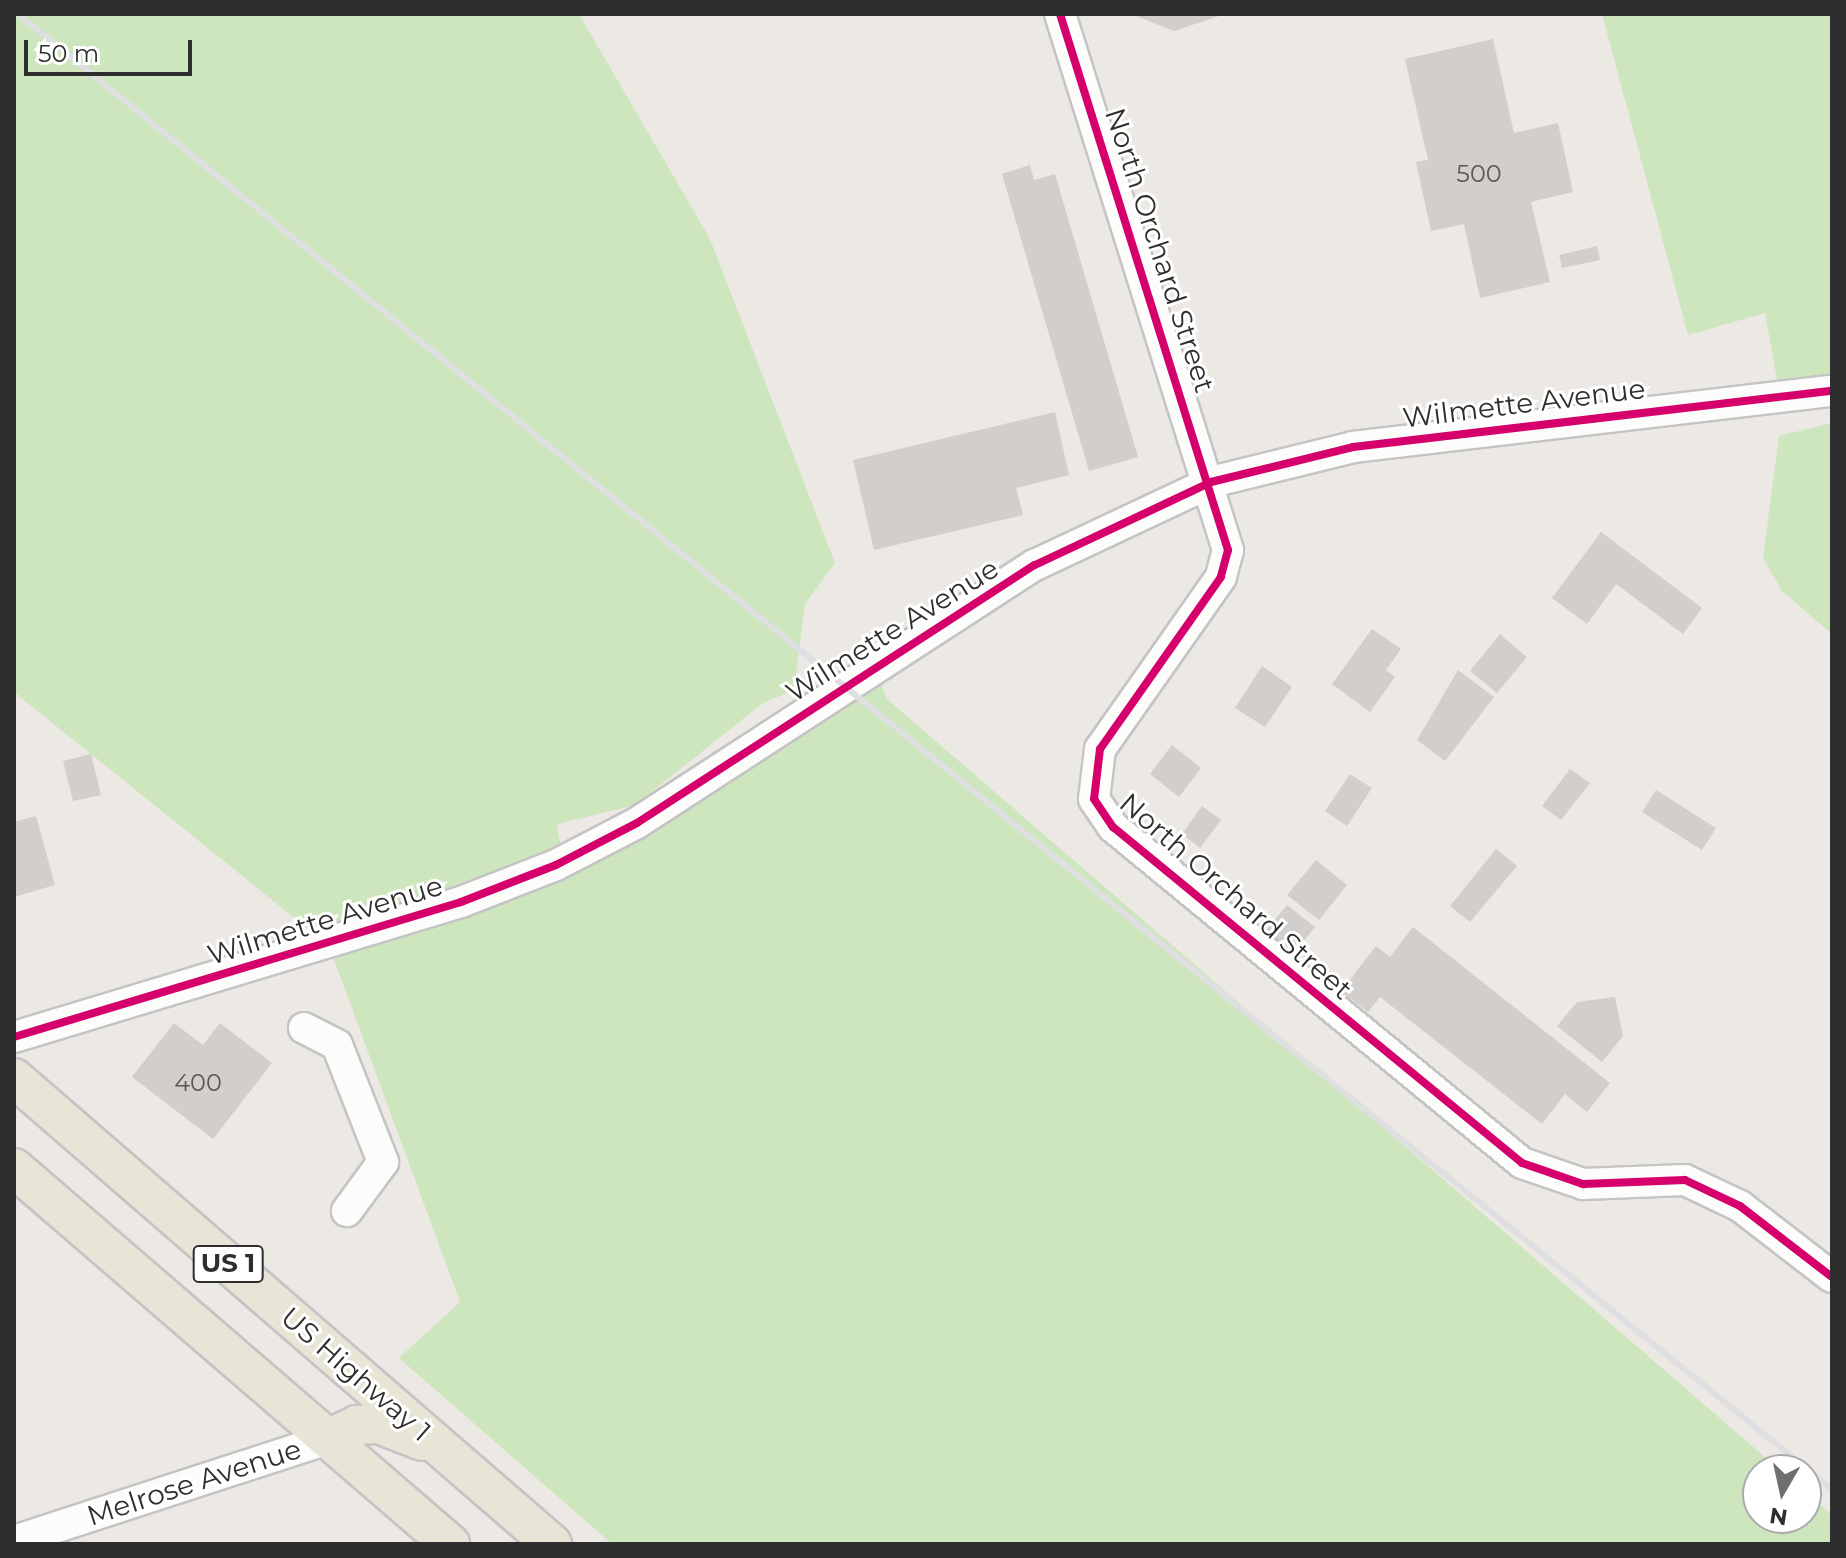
<!DOCTYPE html>
<html>
<head>
<meta charset="utf-8">
<style>
	body { margin:0 }
	#map { position:relative; width:1846px; height:1558px; overflow:hidden; background:#ece8e4; font-family:Montserrat,sans-serif }
	div>[style] { position:absolute }
	.green>* { inset:0; background:#cee6be }
	.building>* { inset:0; background:#d1cecb }
	.roads { filter:drop-shadow(2px 0 #c5c4c5) drop-shadow(-2px 0 #c5c4c5) drop-shadow(0 2px #c5c4c5) drop-shadow(0 -2px #c5c4c5) }
	.minor>* { height:30px; margin:-15px; padding:0 15px; transform-origin:15px; border-radius:15px; background:#fcfcfb }
	.major>* { height:38px; margin:-19px; padding:0 19px; transform-origin:19px; border-radius:19px; background:#e8e4d6 }
	.rail>* { height:6px; margin:-3px; padding:0 3px; transform-origin:3px; border-radius:3px; background:#dfdfe1 }
	.cycleway>* { height:8px; margin:-4px; padding:0 4px; transform-origin:4px; border-radius:4px; background:#d6006c }
	span { translate:-50% -50%; white-space:nowrap; text-align:center; line-height:1.15; -webkit-text-stroke:6px #fff; paint-order:stroke }
	.number-label { font-size:24px; color:#585857 }
	.number-label span { -webkit-text-stroke-width:0 }
	.shield-label span { padding:2px 6px; background:#fff; border:2px solid; border-radius:6px; -webkit-text-stroke-width:0 }
	.shield-label { font-size:26px; color:#2e2e2e; font-weight:700 }
	.street-label { font-size:28px; color:#2e2e2e }
	.frame { position:absolute; inset:0; border:16px solid #2e2e2e; pointer-events:none }
	.north { position:absolute; left:1742px; top:1454px; width:80px; height:80px; box-sizing:border-box; background:#fff; border:2px solid #ababab; border-radius:50%; rotate:189deg; font-size:22px; font-weight:700; line-height:32px; text-align:center; color:#2e2e2e }
	.north::after { content:''; display:block; margin:auto; width:28px; height:36px; background:#706f6e; clip-path:polygon(50% 0,100% 100%,50% 72%,0 100%) }
	.scale { position:absolute; left:24px; top:40px; width:168px; height:36px; box-sizing:border-box; border:4px solid #2e2e2e; border-top:0; padding-left:10px; font-size:24px; line-height:28px; white-space:nowrap; color:#2e2e2e; -webkit-text-stroke:6px #fff; paint-order:stroke }
</style>
</head>
<body>
<div id="map">
	<div class="green">
		<div style="clip-path:polygon(14px 14px,579px 14px,710px 239px,835px 563px,805px 604px,794px 690px,763px 703px,635px 805px,557px 824px,561px 849px,313px 933px,14px 692px)"></div>
		<div style="clip-path:polygon(1602px 14px,1832px 14px,1832px 378px,1778px 385px,1765px 313px,1688px 335px)"></div>
		<div style="clip-path:polygon(1832px 423px,1832px 634px,1782px 591px,1763px 558px,1779px 436px)"></div>
		<div style="clip-path:polygon(879px 678px,887px 699px,1780px 1470px,1758px 1470px,1758px 1518px,1806px 1518px,1806px 1492px,1832px 1515px,1832px 1544px,612px 1544px,399px 1358px,460px 1302px,332px 954px,463px 914px)"></div>
	</div>
	<div class="building">
		<div style="clip-path:polygon(1131px 14px,1225px 14px,1174px 31px)"></div>
		<div style="clip-path:polygon(1493px 39px,1514px 133px,1558px 123px,1573px 192px,1531px 202px,1550px 282px,1480px 298px,1464px 224px,1431px 231px,1416px 162px,1428px 160px,1405px 59px)"></div>
		<div style="clip-path:polygon(1030px 165px,1034px 180px,1055px 174px,1138px 457px,1089px 471px,1002px 174px)"></div>
		<div style="clip-path:polygon(1597px 246px,1600px 260px,1562px 268px,1559px 255px)"></div>
		<div style="clip-path:polygon(1055px 412px,1069px 475px,1016px 488px,1023px 515px,874px 550px,853px 460px)"></div>
		<div style="clip-path:polygon(1601px 532px,1702px 608px,1683px 634px,1616px 584px,1587px 624px,1552px 598px)"></div>
		<div style="clip-path:polygon(1372px 629px,1401px 649px,1386px 670px,1395px 677px,1370px 712px,1332px 684px)"></div>
		<div style="clip-path:polygon(1500px 634px,1527px 657px,1497px 693px,1470px 671px)"></div>
		<div style="clip-path:polygon(1262px 666px,1292px 687px,1265px 727px,1235px 708px)"></div>
		<div style="clip-path:polygon(1458px 670px,1494px 697px,1445px 761px,1417px 740px)"></div>
		<div style="clip-path:polygon(1172px 745px,1201px 768px,1179px 797px,1150px 774px)"></div>
		<div style="clip-path:polygon(91px 754px,101px 795px,73px 801px,63px 761px)"></div>
		<div style="clip-path:polygon(1570px 769px,1590px 783px,1561px 820px,1542px 806px)"></div>
		<div style="clip-path:polygon(1350px 774px,1372px 788px,1347px 826px,1325px 811px)"></div>
		<div style="clip-path:polygon(1656px 790px,1716px 828px,1702px 850px,1642px 812px)"></div>
		<div style="clip-path:polygon(1202px 806px,1221px 820px,1200px 848px,1182px 834px)"></div>
		<div style="clip-path:polygon(36px 816px,55px 885px,14px 897px,14px 822px)"></div>
		<div style="clip-path:polygon(1496px 849px,1517px 866px,1470px 922px,1450px 906px)"></div>
		<div style="clip-path:polygon(1316px 860px,1347px 885px,1319px 920px,1287px 895px)"></div>
		<div style="clip-path:polygon(1287px 905px,1315px 927px,1294px 953px,1266px 930px)"></div>
		<div style="clip-path:polygon(1413px 927px,1610px 1083px,1587px 1112px,1565px 1094px,1542px 1124px,1380px 997px,1368px 1012px,1341px 991px,1376px 946px,1390px 957px)"></div>
		<div style="clip-path:polygon(1615px 997px,1623px 1036px,1602px 1062px,1557px 1026px,1577px 1002px)"></div>
		<div style="clip-path:polygon(174px 1023px,203px 1045px,220px 1023px,272px 1063px,213px 1139px,132px 1077px)"></div>
	</div>
	<div class="roads">
		<div class="minor">
			<div style="left:1060px;top:14px;width:562px;rotate:72.6deg"></div>
			<div style="left:1228px;top:550px;width:28px;rotate:105deg"></div>
			<div style="left:1221px;top:577px;width:210px;rotate:125.1deg"></div>
			<div style="left:1100px;top:749px;width:50px;rotate:96.8deg"></div>
			<div style="left:1094px;top:799px;width:34px;rotate:56deg"></div>
			<div style="left:1113px;top:827px;width:529px;rotate:39.4deg"></div>
			<div style="left:1522px;top:1163px;width:65px;rotate:19deg"></div>
			<div style="left:1583px;top:1184px;width:102px;rotate:-2.2deg"></div>
			<div style="left:1685px;top:1180px;width:61px;rotate:25.3deg"></div>
			<div style="left:1740px;top:1206px;width:116px;rotate:37.7deg"></div>
			<div style="left:304px;top:1028px;width:37px;rotate:27deg"></div>
			<div style="left:337px;top:1045px;width:126px;rotate:68.5deg"></div>
			<div style="left:383px;top:1162px;width:61px;rotate:126.3deg"></div>
			<div style="left:14px;top:1037px;width:467px;rotate:-16.8deg"></div>
			<div style="left:461px;top:902px;width:102px;rotate:-21.3deg"></div>
			<div style="left:556px;top:865px;width:91px;rotate:-27.4deg"></div>
			<div style="left:637px;top:823px;width:474px;rotate:-33deg"></div>
			<div style="left:1035px;top:565px;width:195px;rotate:-25.2deg"></div>
			<div style="left:1211px;top:482px;width:146px;rotate:-13.8deg"></div>
			<div style="left:1353px;top:447px;width:482px;rotate:-6.7deg"></div>
			<div style="left:14px;top:1541px;width:330px;rotate:-18deg"></div>
		</div>
		<div class="major">
			<div style="left:14px;top:1078px;width:712px;rotate:40.9deg"></div>
			<div style="left:14px;top:1168px;width:576px;rotate:40.77deg"></div>
			<div style="left:328px;top:1439px;width:32px;rotate:-26deg"></div>
			<div style="left:357px;top:1425px;width:22px;rotate:-3deg"></div>
			<div style="left:379px;top:1424px;width:46px;rotate:21.6deg"></div>
		</div>
	</div>
	<div class="rail">
		<div style="left:18px;top:14px;width:2338px;rotate:39.12deg"></div>
	</div>
	<div class="cycleway">
		<div style="left:1060px;top:14px;width:562px;rotate:72.6deg"></div>
		<div style="left:1228px;top:550px;width:28px;rotate:105deg"></div>
		<div style="left:1221px;top:577px;width:210px;rotate:125.1deg"></div>
		<div style="left:1100px;top:749px;width:50px;rotate:96.8deg"></div>
		<div style="left:1094px;top:799px;width:34px;rotate:56deg"></div>
		<div style="left:1113px;top:827px;width:529px;rotate:39.4deg"></div>
		<div style="left:1522px;top:1163px;width:65px;rotate:19deg"></div>
		<div style="left:1583px;top:1184px;width:102px;rotate:-2.2deg"></div>
		<div style="left:1685px;top:1180px;width:61px;rotate:25.3deg"></div>
		<div style="left:1740px;top:1206px;width:116px;rotate:37.7deg"></div>
		<div style="left:14px;top:1037px;width:467px;rotate:-16.8deg"></div>
		<div style="left:461px;top:902px;width:102px;rotate:-21.3deg"></div>
		<div style="left:556px;top:865px;width:91px;rotate:-27.4deg"></div>
		<div style="left:637px;top:823px;width:474px;rotate:-33deg"></div>
		<div style="left:1035px;top:565px;width:195px;rotate:-25.2deg"></div>
		<div style="left:1211px;top:482px;width:146px;rotate:-13.8deg"></div>
		<div style="left:1353px;top:447px;width:482px;rotate:-6.7deg"></div>
	</div>
	<div class="number-label">
		<span style="left:1479px;top:174px">500</span>
		<span style="left:198px;top:1083px">400</span>
	</div>
	<div class="shield-label">
		<span style="left:228px;top:1264px">US 1</span>
	</div>
	<div class="street-label">
		<span style="left:1160px;top:250px;rotate:72deg">North Orchard Street</span>
		<span style="left:1524px;top:403px;rotate:-7deg">Wilmette Avenue</span>
		<span style="left:892px;top:630px;rotate:-32deg">Wilmette Avenue</span>
		<span style="left:1236px;top:896px;rotate:41deg">North Orchard Street</span>
		<span style="left:325px;top:920px;rotate:-17deg">Wilmette Avenue</span>
		<span style="left:356px;top:1374px;rotate:41deg">US Highway 1</span>
		<span style="left:194px;top:1482px;rotate:-18deg">Melrose Avenue</span>
	</div>
	<div class="frame"></div>
	<div class="north">N</div>
	<div class="scale">50 m</div>
</div>
</body>
</html>
